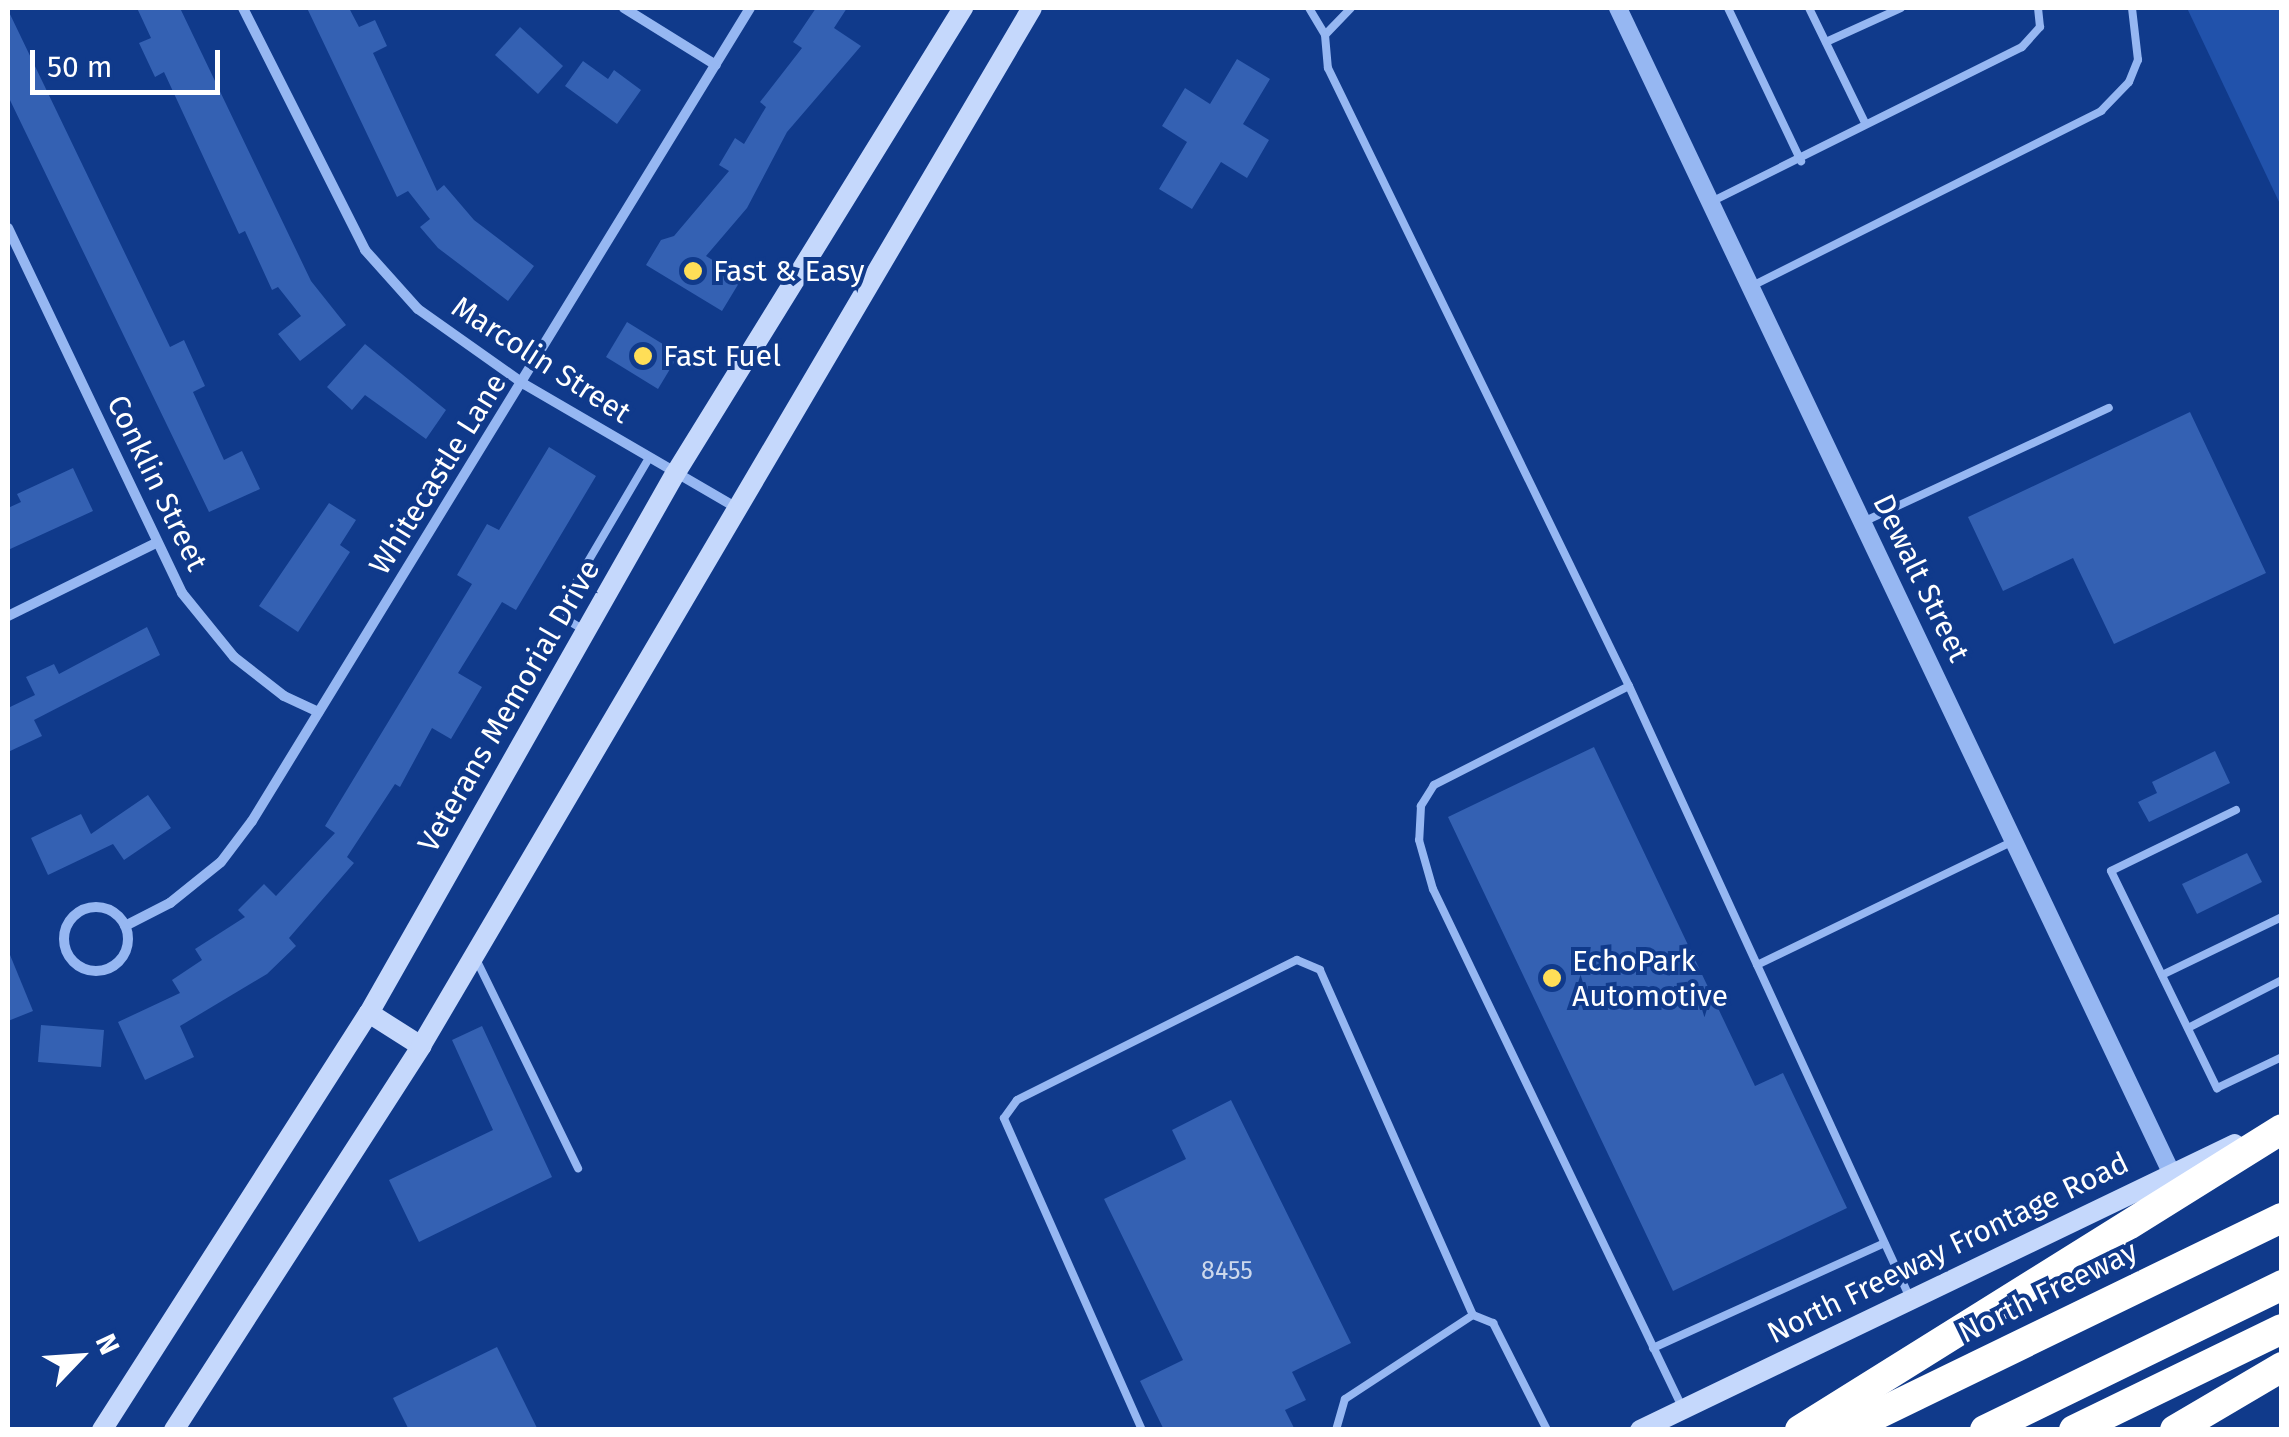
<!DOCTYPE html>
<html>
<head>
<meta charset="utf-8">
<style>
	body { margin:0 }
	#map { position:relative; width:2289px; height:1437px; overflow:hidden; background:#103a8b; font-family:"Fira Sans",sans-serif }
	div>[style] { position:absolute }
	.green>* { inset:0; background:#2152ab }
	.building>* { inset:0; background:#3461b3 }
	.service>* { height:8px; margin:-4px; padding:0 4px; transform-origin:4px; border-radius:4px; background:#96b7f2 }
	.minor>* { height:10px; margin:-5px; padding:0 5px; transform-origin:5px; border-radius:5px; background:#96b7f2 }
	.minor>.ring { margin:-5px; padding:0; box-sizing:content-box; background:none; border:10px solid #96b7f2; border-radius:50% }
	.tertiary>* { height:18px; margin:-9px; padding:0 9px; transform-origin:9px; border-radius:9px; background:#96b7f2 }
	.secondary>* { height:20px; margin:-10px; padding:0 10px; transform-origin:10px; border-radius:10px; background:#c5d8fc }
	.motorway>* { height:30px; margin:-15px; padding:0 15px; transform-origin:15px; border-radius:15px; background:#fff }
	.dots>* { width:28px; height:28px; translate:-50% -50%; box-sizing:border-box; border:5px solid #103a8b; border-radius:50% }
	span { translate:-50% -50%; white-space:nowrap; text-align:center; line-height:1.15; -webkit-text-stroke:8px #103a8b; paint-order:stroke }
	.number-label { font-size:25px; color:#ccd8ec }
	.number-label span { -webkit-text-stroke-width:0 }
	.poi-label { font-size:30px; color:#fff }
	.left { translate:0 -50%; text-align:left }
	.street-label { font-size:30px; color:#fff }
	.frame { position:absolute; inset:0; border:10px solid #fff; pointer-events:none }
	.north { position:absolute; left:30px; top:1307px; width:100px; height:100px; -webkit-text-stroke:8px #103a8b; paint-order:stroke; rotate:65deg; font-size:28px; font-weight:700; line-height:40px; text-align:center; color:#fff }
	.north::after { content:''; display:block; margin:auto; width:35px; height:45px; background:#fff; clip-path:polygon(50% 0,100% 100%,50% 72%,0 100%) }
	.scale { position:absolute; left:30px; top:50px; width:190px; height:45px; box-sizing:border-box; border:5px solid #fff; border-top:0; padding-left:12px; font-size:30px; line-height:35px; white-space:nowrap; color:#fff; -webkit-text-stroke:8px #103a8b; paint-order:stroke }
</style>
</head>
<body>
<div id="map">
	<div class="green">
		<div style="clip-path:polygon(2187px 8px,2281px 8px,2281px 206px)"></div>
	</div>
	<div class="building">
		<div style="clip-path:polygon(137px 8px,180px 8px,311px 281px,346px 325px,300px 361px,278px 334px,301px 316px,278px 287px,272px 290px,245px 231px,239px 234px,164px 72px,155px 77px,139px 43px,151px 38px)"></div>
		<div style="clip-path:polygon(307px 8px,349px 8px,359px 27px,375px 20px,387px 46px,373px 53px,437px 191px,444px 185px,474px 220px,534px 266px,508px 301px,438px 248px,420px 227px,430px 219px,408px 191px,397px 197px)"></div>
		<div style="clip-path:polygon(816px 8px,847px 8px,834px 28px,861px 46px,787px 132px,747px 208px,706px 256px,742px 278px,722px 311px,646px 265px,661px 240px,674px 236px,729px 171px,719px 165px,735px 138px,744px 144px,766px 107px,760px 102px,802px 48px,793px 42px)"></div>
		<div style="clip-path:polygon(8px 10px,170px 347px,184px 340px,205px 386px,193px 392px,224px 460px,242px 451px,260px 489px,209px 512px,8px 96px)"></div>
		<div style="clip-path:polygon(520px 27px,563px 66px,538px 94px,495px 55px)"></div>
		<div style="clip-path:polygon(1237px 59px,1270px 79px,1243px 124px,1269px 140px,1247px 178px,1221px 162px,1192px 209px,1159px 189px,1187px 142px,1162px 126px,1185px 88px,1210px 104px)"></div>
		<div style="clip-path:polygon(583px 61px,608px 79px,614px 70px,641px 90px,617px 124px,565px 86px)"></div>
		<div style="clip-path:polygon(627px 322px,679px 354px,658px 389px,606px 357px)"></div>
		<div style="clip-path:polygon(365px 344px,446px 410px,426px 439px,365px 395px,352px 410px,327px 387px)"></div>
		<div style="clip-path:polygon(2190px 412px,2266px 573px,2114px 644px,2073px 558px,2003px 591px,1968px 517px)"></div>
		<div style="clip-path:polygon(549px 447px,596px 476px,516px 610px,502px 602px,458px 673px,482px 687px,451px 739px,432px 728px,400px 787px,395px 784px,347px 857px,354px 863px,289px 938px,296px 946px,267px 974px,180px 1026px,194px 1057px,145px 1080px,118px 1022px,180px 993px,172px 980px,202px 960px,195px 949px,245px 917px,238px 910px,264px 884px,276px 896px,335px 833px,325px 826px,472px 584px,457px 575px,487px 524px,499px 530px)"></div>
		<div style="clip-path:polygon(73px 468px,93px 511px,8px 550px,8px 508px,21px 502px,17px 494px)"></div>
		<div style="clip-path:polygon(329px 503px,356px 520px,340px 545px,350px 552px,298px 632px,259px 606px)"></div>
		<div style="clip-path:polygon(147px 627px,160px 655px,34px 720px,42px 736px,8px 752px,8px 708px,35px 695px,26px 677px,54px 664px,59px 674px)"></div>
		<div style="clip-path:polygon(1594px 747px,1755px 1086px,1783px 1073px,1847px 1208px,1673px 1291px,1448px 817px)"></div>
		<div style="clip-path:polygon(2215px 751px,2230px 783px,2149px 822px,2138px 802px,2157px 793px,2152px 782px)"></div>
		<div style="clip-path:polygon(148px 795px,171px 828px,124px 860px,113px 844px,48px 875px,31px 838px,81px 814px,91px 834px)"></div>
		<div style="clip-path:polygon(2247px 853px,2262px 882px,2197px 914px,2182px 884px)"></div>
		<div style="clip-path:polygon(8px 950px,33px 1011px,8px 1021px)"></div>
		<div style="clip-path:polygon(41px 1025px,104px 1030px,101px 1067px,38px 1062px)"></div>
		<div style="clip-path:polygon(482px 1026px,552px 1177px,419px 1242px,389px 1180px,493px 1130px,452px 1040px)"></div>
		<div style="clip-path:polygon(1231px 1100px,1351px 1343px,1292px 1372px,1306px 1400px,1285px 1410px,1295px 1430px,1164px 1430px,1140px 1381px,1183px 1360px,1104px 1199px,1186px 1159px,1172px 1130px)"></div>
		<div style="clip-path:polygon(497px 1347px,538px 1430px,409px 1430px,393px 1398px)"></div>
	</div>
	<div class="service">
		<div style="left:1309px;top:8px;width:31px;rotate:59deg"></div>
		<div style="left:1351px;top:8px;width:37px;rotate:134deg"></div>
		<div style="left:1325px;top:35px;width:33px;rotate:85deg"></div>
		<div style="left:1328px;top:68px;width:687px;rotate:64.03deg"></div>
		<div style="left:1629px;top:686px;width:673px;rotate:65.34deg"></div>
		<div style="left:1728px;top:8px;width:170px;rotate:64.5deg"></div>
		<div style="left:1809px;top:8px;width:128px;rotate:64deg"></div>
		<div style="left:1826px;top:42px;width:82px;rotate:-24.4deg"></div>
		<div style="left:1713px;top:201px;width:345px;rotate:-26.5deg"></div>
		<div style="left:2022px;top:47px;width:27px;rotate:-48deg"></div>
		<div style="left:2040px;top:27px;width:19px;rotate:-96deg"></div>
		<div style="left:1750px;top:287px;width:393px;rotate:-26.6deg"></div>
		<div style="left:2101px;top:111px;width:40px;rotate:-46deg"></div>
		<div style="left:2129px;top:82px;width:24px;rotate:-68deg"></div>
		<div style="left:2138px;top:60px;width:52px;rotate:-96.6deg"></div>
		<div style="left:1863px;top:522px;width:271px;rotate:-24.9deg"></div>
		<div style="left:584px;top:630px;width:17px;rotate:-149deg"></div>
		<div style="left:569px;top:621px;width:18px;rotate:-109deg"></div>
		<div style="left:563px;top:604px;width:169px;rotate:-59.5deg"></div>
		<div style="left:1629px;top:686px;width:219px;rotate:153.1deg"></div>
		<div style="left:1434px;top:785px;width:25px;rotate:122deg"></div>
		<div style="left:1421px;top:806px;width:34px;rotate:93deg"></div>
		<div style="left:1419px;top:840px;width:51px;rotate:74.1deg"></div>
		<div style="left:1433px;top:889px;width:577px;rotate:64.32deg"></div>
		<div style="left:2236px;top:810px;width:139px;rotate:154deg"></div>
		<div style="left:2111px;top:871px;width:242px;rotate:64deg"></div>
		<div style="left:2217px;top:1088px;width:72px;rotate:-25.5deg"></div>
		<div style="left:476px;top:959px;width:233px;rotate:64deg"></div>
		<div style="left:1757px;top:965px;width:282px;rotate:-25.8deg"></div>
		<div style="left:2162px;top:975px;width:133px;rotate:-25.8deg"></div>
		<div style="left:2188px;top:1028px;width:106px;rotate:-27.1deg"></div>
		<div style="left:1653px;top:1348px;width:254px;rotate:-24.4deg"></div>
		<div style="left:1142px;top:1430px;width:341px;rotate:-113.9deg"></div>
		<div style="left:1004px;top:1118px;width:22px;rotate:-54deg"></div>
		<div style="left:1017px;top:1100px;width:313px;rotate:-26.6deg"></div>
		<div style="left:1297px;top:960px;width:25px;rotate:23deg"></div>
		<div style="left:1320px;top:970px;width:377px;rotate:66.1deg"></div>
		<div style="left:1336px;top:1430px;width:32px;rotate:-74deg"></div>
		<div style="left:1345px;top:1399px;width:153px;rotate:-33.3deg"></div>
		<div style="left:1473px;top:1315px;width:22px;rotate:22deg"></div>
		<div style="left:1493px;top:1323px;width:120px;rotate:63.2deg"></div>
	</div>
	<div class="minor">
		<div style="left:243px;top:8px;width:271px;rotate:63.2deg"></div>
		<div style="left:365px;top:250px;width:79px;rotate:48.1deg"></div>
		<div style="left:418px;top:309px;width:130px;rotate:35.3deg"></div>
		<div style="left:524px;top:384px;width:243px;rotate:30.2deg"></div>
		<div style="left:624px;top:8px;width:108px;rotate:31.8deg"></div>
		<div style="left:8px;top:228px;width:404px;rotate:64.5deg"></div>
		<div style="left:182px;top:593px;width:82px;rotate:50.9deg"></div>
		<div style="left:234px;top:657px;width:63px;rotate:38deg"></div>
		<div style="left:284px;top:696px;width:38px;rotate:25deg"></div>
		<div style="left:8px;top:616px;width:165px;rotate:-26.3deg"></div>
		<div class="ring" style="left:64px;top:907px;width:54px;height:54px"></div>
		<div style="left:125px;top:926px;width:51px;rotate:-27.1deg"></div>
		<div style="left:170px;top:903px;width:65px;rotate:-38.8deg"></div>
		<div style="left:221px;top:862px;width:51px;rotate:-52.9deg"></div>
		<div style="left:252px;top:821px;width:953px;rotate:-58.51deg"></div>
	</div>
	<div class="tertiary">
		<div style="left:1618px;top:8px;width:1291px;rotate:64.59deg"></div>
	</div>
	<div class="secondary">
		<div style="left:369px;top:1013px;width:62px;rotate:32.4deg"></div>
		<div style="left:102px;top:1430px;width:495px;rotate:-57.4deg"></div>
		<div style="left:369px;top:1013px;width:620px;rotate:-60.42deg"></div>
		<div style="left:675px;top:474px;width:548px;rotate:-58.28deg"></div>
		<div style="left:174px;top:1430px;width:457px;rotate:-57.2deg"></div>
		<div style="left:421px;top:1046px;width:1204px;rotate:-59.52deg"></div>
		<div style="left:1640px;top:1430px;width:660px;rotate:-25.67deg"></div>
	</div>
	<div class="motorway">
		<div style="left:1800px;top:1430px;width:568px;rotate:-31.98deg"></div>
		<div style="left:1845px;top:1430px;width:486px;rotate:-25.9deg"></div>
		<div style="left:1985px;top:1430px;width:331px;rotate:-26deg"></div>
		<div style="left:2074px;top:1430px;width:231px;rotate:-25.9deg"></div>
		<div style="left:2175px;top:1430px;width:124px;rotate:-30.5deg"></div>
	</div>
	<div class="dots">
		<div style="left:693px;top:271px;background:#ffde57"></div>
		<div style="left:643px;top:356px;background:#ffde57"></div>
		<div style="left:1552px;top:978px;background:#ffde57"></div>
	</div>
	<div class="number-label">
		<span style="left:1227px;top:1271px">8455</span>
	</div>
	<div class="poi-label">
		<span class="left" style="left:713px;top:271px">Fast &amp; Easy</span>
		<span class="left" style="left:663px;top:356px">Fast Fuel</span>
		<span class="left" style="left:1572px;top:978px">EchoPark<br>Automotive</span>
	</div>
	<div class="street-label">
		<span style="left:541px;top:360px;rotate:33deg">Marcolin Street</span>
		<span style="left:438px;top:474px;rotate:-58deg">Whitecastle Lane</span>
		<span style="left:157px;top:483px;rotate:64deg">Conklin Street</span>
		<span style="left:1921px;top:578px;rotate:64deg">Dewalt Street</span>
		<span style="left:509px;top:706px;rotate:-60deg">Veterans Memorial Drive</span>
		<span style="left:1948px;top:1248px;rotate:-26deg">North Freeway Frontage Road</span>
		<span style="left:2048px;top:1292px;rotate:-26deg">North Freeway</span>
	</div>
	<div class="frame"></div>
	<div class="north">N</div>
	<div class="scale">50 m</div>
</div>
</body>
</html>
